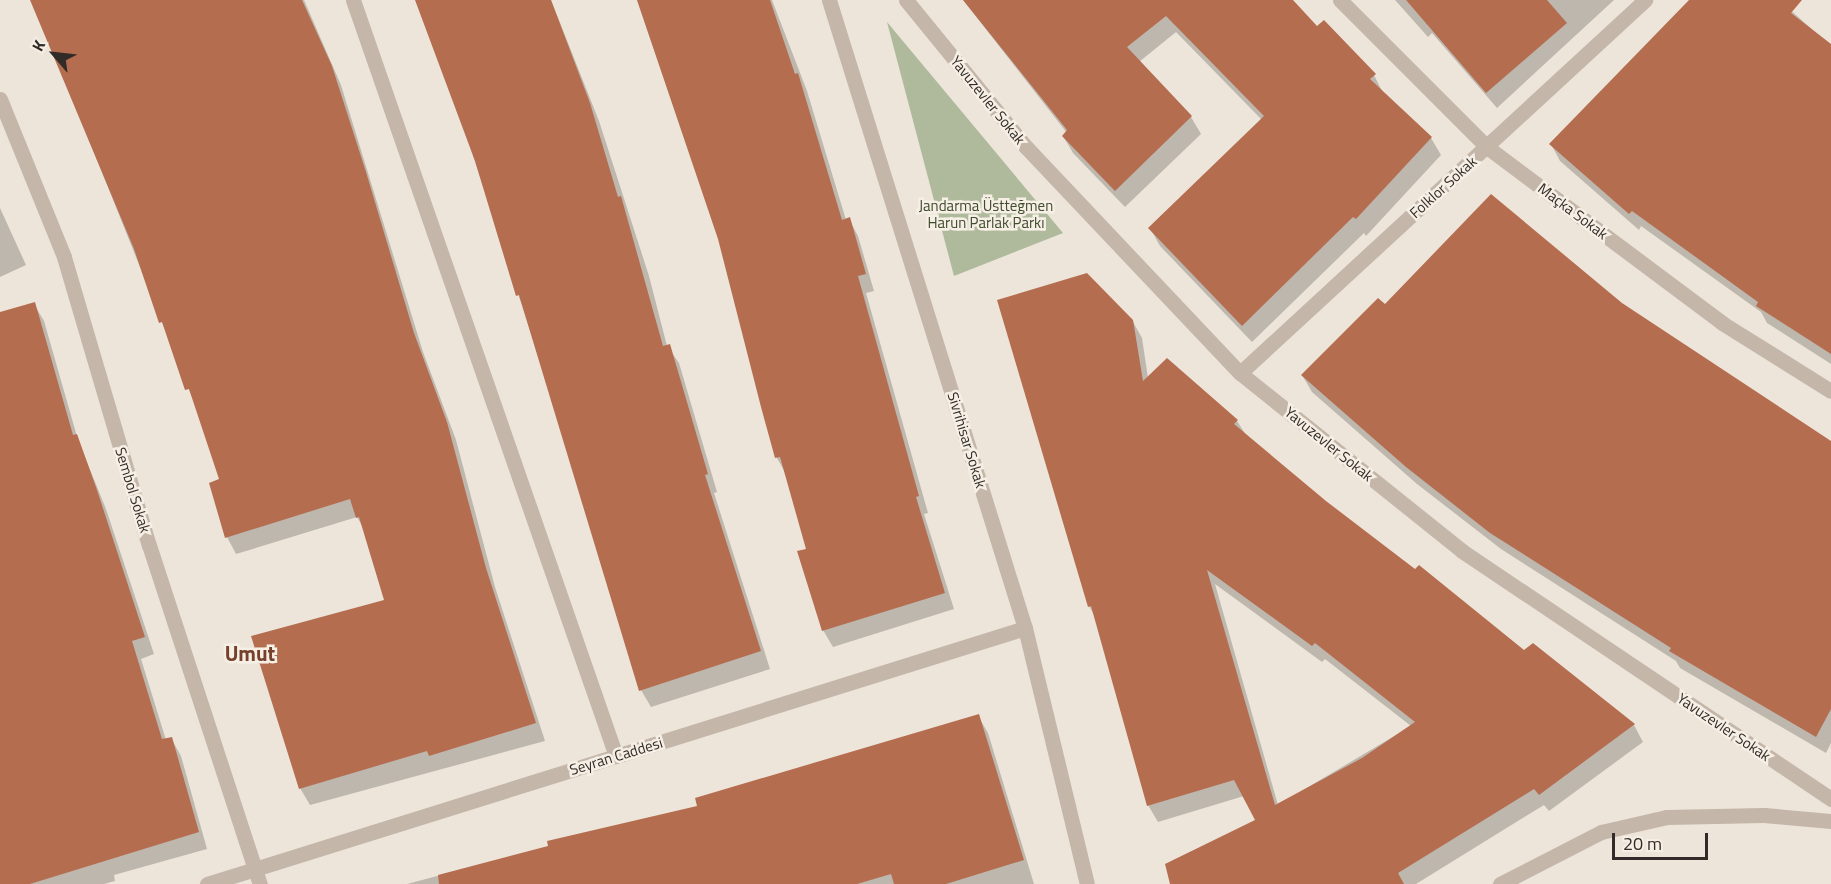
<!DOCTYPE html>
<html>
<head>
<meta charset="utf-8">
<style>
	body { margin:0 }
	#map { position:relative; width:1831px; height:884px; overflow:hidden; background:#ede5da; font-family:"Titillium Web",sans-serif }
	div>[style] { position:absolute }
	.green>* { inset:0; background:#afba9c }
	.shadow>* { inset:0; background:#0003 }
	.building>* { inset:0; background:#b56d50 }
	.minor>* { height:15px; margin:-7.5px; padding:0 7.5px; transform-origin:7.5px; border-radius:7.5px; background:#c4b6a8 }
	.tertiary>* { height:15px; margin:-7.5px; padding:0 7.5px; transform-origin:7.5px; border-radius:7.5px; background:#c4b6a8 }
	span { translate:-50% -50%; white-space:nowrap; text-align:center; line-height:1.15; -webkit-text-stroke:5px #f6efe5; paint-order:stroke }
	.street-label { font-size:15px; color:#322b27 }
	.park-label { font-size:15px; color:#404c2e }
	.district-label { font-size:21px; color:#76402b; font-weight:700 }
	.north { position:absolute; left:24px; top:24px; width:60px; height:60px; -webkit-text-stroke:4px #f6efe5; paint-order:stroke; rotate:298deg; font-size:16px; font-weight:700; line-height:24px; text-align:center; color:#322b27 }
	.north::after { content:''; display:block; margin:auto; width:21px; height:27px; background:#322b27; clip-path:polygon(50% 0,100% 100%,50% 72%,0 100%) }
	.scale { position:absolute; left:1612px; top:833px; width:96px; height:27px; box-sizing:border-box; border:3px solid #322b27; border-top:0; padding-left:8px; font-size:18px; line-height:21px; white-space:nowrap; color:#322b27; -webkit-text-stroke:4px #f6efe5; paint-order:stroke }
</style>
</head>
<body>
<div id="map">
	<div class="green">
		<div style="clip-path:polygon(887px 22px,1063px 233px,954px 276px)"></div>
	</div>
	<div class="shadow">
		<div style="clip-path:polygon(33px 0,304px 0,341px 85px,423px 352px,456px 440px,495px 587px,545px 741px,310px 805px,300px 788px,386px 601px,364px 529px,357px 517px,236px 554px,227px 537px,221px 480px,196px 407px)"></div>
		<div style="clip-path:polygon(416px 0,551px 0,599px 121px,649px 276px,667px 346px,679px 363px,717px 492px,714px 493px,770px 669px,651px 707px,641px 690px,569px 450px,448px 79px)"></div>
		<div style="clip-path:polygon(637px 0,772px 0,807px 91px,846px 220px,849px 219px,858px 236px,874px 291px,866px 293px,928px 513px,924px 514px,954px 609px,833px 647px,823px 630px,807px 550px,786px 474px,777px 458px,719px 238px)"></div>
		<div style="clip-path:polygon(963px 0,1291px 0,1317px 28px,1374px 75px,1383px 93px,1431px 138px,1441px 155px,1366px 236px,1364px 233px,1252px 342px,1160px 246px,1150px 228px,1262px 120px,1176px 32px,1139px 62px,1191px 117px,1201px 134px,1125px 207px,1073px 153px,1063px 136px,1067px 133px)"></div>
		<div style="clip-path:polygon(1395px 0,1614px 0,1497px 108px,1432px 33px,1428px 37px)"></div>
		<div style="clip-path:polygon(1692px 0,1779px 0,1831px 46px,1831px 364px,1767px 323px,1761px 312px,1641px 226px,1639px 230px,1560px 161px,1551px 144px)"></div>
		<div style="clip-path:polygon(0 208px,26px 265px,0 277px)"></div>
		<div style="clip-path:polygon(34px 304px,44px 321px,78px 440px,106px 509px,154px 654px,141px 659px,166px 740px,171px 738px,181px 756px,207px 849px,114px 875px,115px 881px,104px 884px,0 884px,0 314px)"></div>
		<div style="clip-path:polygon(1621px 305px,1831px 443px,1831px 743px,1826px 753px,1680px 668px,1676px 661px,1501px 549px,1417px 484px,1312px 392px,1302px 375px,1386px 306px)"></div>
		<div style="clip-path:polygon(evenodd,1132px 320px,1142px 338px,1148px 378px,1237px 421px,1246px 435px,1325px 502px,1524px 652px,1533px 645px,1634px 725px,1643px 742px,1549px 811px,1544px 805px,1416px 884px,1172px 884px,1257px 821px,1244px 796px,1158px 822px,1148px 805px,1096px 618px,1089px 606px,1132px 320px,1215px 584px,1322px 662px,1325px 659px,1411px 726px,1278px 805px,1215px 584px)"></div>
		<div style="clip-path:polygon(978px 716px,988px 733px,1034px 884px,407px 884px,698px 807px)"></div>
	</div>
	<div class="building">
		<div style="clip-path:polygon(30px 0,302px 0,332px 66px,366px 172px,414px 333px,447px 422px,486px 568px,536px 723px,429px 756px,427px 751px,299px 789px,251px 636px,384px 600px,359px 517px,356px 518px,350px 499px,225px 538px,209px 483px,219px 479px,189px 389px,185px 390px,162px 322px,159px 323px,134px 249px)"></div>
		<div style="clip-path:polygon(415px 0,551px 0,590px 103px,618px 197px,621px 196px,663px 346px,670px 344px,708px 474px,705px 475px,761px 651px,639px 691px,519px 295px,516px 296px,475px 161px)"></div>
		<div style="clip-path:polygon(637px 0,770px 0,795px 74px,798px 73px,842px 220px,850px 217px,866px 274px,858px 276px,919px 496px,916px 497px,945px 593px,822px 631px,797px 551px,806px 549px,780px 457px,775px 458px,761px 407px,718px 239px)"></div>
		<div style="clip-path:polygon(963px 0,1293px 0,1317px 26px,1324px 20px,1376px 74px,1370px 79px,1432px 137px,1356px 219px,1353px 217px,1242px 326px,1148px 228px,1264px 116px,1166px 16px,1127px 47px,1192px 116px,1115px 191px,1062px 136px,1067px 130px)"></div>
		<div style="clip-path:polygon(1406px 0,1547px 0,1567px 23px,1486px 93px)"></div>
		<div style="clip-path:polygon(1689px 0,1802px 0,1791px 13px,1831px 44px,1831px 354px,1756px 306px,1758px 302px,1632px 211px,1629px 214px,1549px 144px)"></div>
		<div style="clip-path:polygon(1491px 194px,1622px 303px,1831px 441px,1831px 709px,1816px 737px,1669px 651px,1671px 648px,1490px 533px,1406px 467px,1301px 375px,1378px 298px,1385px 304px)"></div>
		<div style="clip-path:polygon(evenodd,1087px 273px,1133px 320px,1143px 381px,1167px 358px,1238px 420px,1234px 424px,1326px 501px,1415px 569px,1419px 565px,1524px 650px,1533px 643px,1635px 724px,1539px 795px,1534px 789px,1398px 873px,1404px 884px,1170px 884px,1165px 864px,1255px 820px,1234px 780px,1147px 806px,1091px 606px,1088px 607px,997px 300px,1087px 273px,1207px 570px,1312px 646px,1315px 643px,1415px 722px,1362px 758px,1275px 805px,1207px 570px)"></div>
		<div style="clip-path:polygon(35px 302px,73px 435px,77px 434px,97px 490px,145px 637px,132px 641px,162px 739px,172px 737px,199px 832px,30px 884px,0 884px,0 312px)"></div>
		<div style="clip-path:polygon(979px 714px,1024px 860px,946px 884px,894px 884px,891px 874px,857px 884px,439px 884px,438px 875px,548px 846px,547px 841px,697px 806px,695px 798px)"></div>
	</div>
	<div class="minor">
		<div style="left:353px;top:0;width:800px;rotate:70.82deg"></div>
		<div style="left:829px;top:0;width:658px;rotate:72.67deg"></div>
		<div style="left:1025px;top:628px;width:263px;rotate:76.4deg"></div>
		<div style="left:906px;top:0;width:190px;rotate:50.8deg"></div>
		<div style="left:1026px;top:147px;width:311px;rotate:46.6deg"></div>
		<div style="left:1240px;top:373px;width:285px;rotate:38.7deg"></div>
		<div style="left:1462px;top:551px;width:445px;rotate:33.9deg"></div>
		<div style="left:1340px;top:0;width:208px;rotate:45deg"></div>
		<div style="left:1487px;top:147px;width:294px;rotate:36.8deg"></div>
		<div style="left:1722px;top:323px;width:128px;rotate:32deg"></div>
		<div style="left:0;top:99px;width:170px;rotate:67.9deg"></div>
		<div style="left:64px;top:257px;width:300px;rotate:73.6deg"></div>
		<div style="left:149px;top:545px;width:357px;rotate:71.9deg"></div>
		<div style="left:1240px;top:373px;width:551px;rotate:-42.64deg"></div>
		<div style="left:207px;top:884px;width:857px;rotate:-17.38deg"></div>
	</div>
	<div class="tertiary">
		<div style="left:1500px;top:884px;width:114px;rotate:-27.2deg"></div>
		<div style="left:1601px;top:832px;width:68px;rotate:-12.8deg"></div>
		<div style="left:1667px;top:817px;width:97px;rotate:-1.2deg"></div>
		<div style="left:1764px;top:815px;width:67px;rotate:5.1deg"></div>
	</div>
	<div class="street-label">
		<span style="left:988px;top:100px;rotate:51deg">Yavuzevler Sokak</span>
		<span style="left:1443px;top:187px;rotate:-42deg">Folklor Sokak</span>
		<span style="left:1573px;top:211px;rotate:37deg">Maçka Sokak</span>
		<span style="left:967px;top:440px;rotate:73deg">Sivrihisar Sokak</span>
		<span style="left:1329px;top:444px;rotate:39deg">Yavuzevler Sokak</span>
		<span style="left:133px;top:490px;rotate:73deg">Sembol Sokak</span>
		<span style="left:1724px;top:727px;rotate:34deg">Yavuzevler Sokak</span>
		<span style="left:616px;top:756px;rotate:-17deg">Seyran Caddesi</span>
	</div>
	<div class="park-label">
		<span style="left:986px;top:214px">Jandarma Üstteğmen<br>Harun Parlak Parkı</span>
	</div>
	<div class="district-label">
		<span style="left:250px;top:653px">Umut</span>
	</div>
	<div class="north">K</div>
	<div class="scale">20 m</div>
</div>
</body>
</html>
